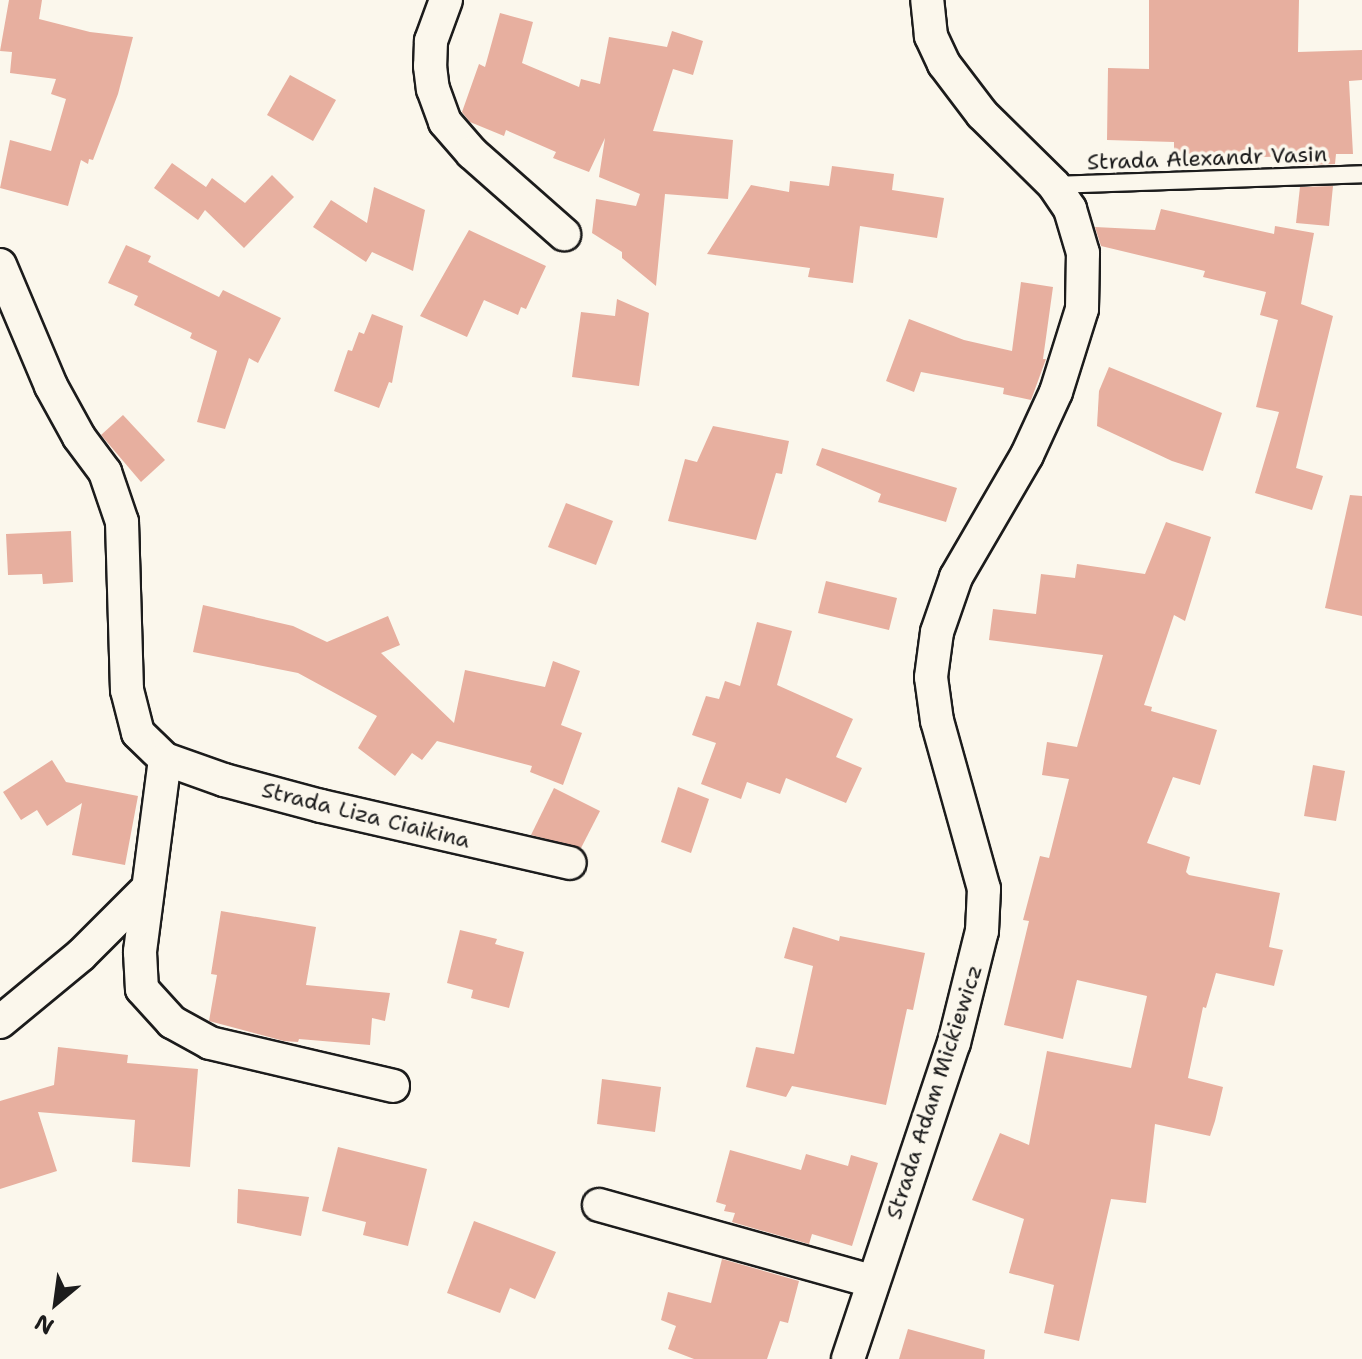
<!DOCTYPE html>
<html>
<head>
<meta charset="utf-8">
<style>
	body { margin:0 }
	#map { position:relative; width:1362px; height:1359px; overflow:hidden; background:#fbf7ec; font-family:"Shantell Sans",sans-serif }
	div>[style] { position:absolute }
	.building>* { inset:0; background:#e7af9f }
	.roads { filter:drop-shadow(2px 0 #1c1c1c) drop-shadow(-2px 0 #1c1c1c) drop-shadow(0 2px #1c1c1c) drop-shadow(0 -2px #1c1c1c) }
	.lane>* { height:16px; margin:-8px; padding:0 8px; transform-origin:8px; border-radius:8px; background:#fbf7ec }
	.street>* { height:32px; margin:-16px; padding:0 16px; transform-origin:16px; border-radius:16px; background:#fbf7ec }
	span { translate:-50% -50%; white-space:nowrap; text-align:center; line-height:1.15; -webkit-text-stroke:7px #fbf7ec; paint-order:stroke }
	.street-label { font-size:22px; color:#1c1c1c }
	.north { position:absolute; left:16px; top:1263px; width:80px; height:80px; -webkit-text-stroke:6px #fbf7ec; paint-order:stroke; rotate:209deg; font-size:22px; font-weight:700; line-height:32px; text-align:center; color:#1c1c1c }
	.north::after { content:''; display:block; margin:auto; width:28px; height:36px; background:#1c1c1c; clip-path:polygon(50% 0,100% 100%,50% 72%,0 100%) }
</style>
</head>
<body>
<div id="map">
	<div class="building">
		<div style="clip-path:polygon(9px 0,42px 0,39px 19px,90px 32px,133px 37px,118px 94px,93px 160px,89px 159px,88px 164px,81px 160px,68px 206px,0 188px,10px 140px,51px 151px,66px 99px,51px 94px,56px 79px,10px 73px,12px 52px,0 51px)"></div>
		<div style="clip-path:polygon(1149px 0,1299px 0,1298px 52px,1362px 50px,1362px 80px,1349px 81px,1353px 154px,1336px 154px,1335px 164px,1303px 165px,1304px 156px,1174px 159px,1174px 142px,1107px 140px,1108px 68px,1149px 69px)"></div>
		<div style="clip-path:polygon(500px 13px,533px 22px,522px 63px,579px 87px,581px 79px,600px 84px,609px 37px,667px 47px,672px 31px,703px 41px,693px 75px,673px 69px,653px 131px,733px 140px,728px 199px,665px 194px,656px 286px,622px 258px,622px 252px,592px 233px,596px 199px,636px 206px,640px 194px,599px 177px,605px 138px,589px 172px,553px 158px,556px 152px,506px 130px,504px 136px,470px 122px,462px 112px,479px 64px,485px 67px)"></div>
		<div style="clip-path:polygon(290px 75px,336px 100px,313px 141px,267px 115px)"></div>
		<div style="clip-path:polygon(172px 163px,206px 187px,212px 178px,245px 203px,272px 175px,294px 197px,244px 248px,205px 210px,198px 220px,154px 188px)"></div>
		<div style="clip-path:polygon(832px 166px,894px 174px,892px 190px,944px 198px,937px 238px,860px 226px,853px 283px,808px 277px,810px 268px,707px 254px,751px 185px,789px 192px,790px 181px,829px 186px)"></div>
		<div style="clip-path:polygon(1333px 186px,1329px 226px,1296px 223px,1300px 187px)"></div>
		<div style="clip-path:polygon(374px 187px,425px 210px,413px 271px,372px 252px,366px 262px,313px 227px,331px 200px,367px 223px)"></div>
		<div style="clip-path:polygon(1161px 209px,1274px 234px,1275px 226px,1314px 233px,1301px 304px,1333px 316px,1296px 468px,1323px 476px,1312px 510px,1255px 493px,1279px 412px,1256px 407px,1278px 320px,1260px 315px,1266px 292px,1203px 277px,1205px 271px,1101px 246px,1095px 227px,1155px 230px)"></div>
		<div style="clip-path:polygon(469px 230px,546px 266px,526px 309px,521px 307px,518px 315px,484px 300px,467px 337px,420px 316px)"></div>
		<div style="clip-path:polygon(126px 245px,151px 256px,148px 262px,219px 297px,223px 290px,281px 318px,258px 363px,249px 358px,225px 429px,197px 422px,217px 351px,190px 338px,192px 333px,134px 305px,138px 296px,108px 283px)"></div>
		<div style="clip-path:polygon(1021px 282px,1053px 287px,1043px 359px,1046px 359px,1031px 400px,1003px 394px,1004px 388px,921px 372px,914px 392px,886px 381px,909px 319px,964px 340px,1012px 351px)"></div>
		<div style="clip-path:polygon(617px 299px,649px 313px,639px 386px,572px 377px,581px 312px,615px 316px)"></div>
		<div style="clip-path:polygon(372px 314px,403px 326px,392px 383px,389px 382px,379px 408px,334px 391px,348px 350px,352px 351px,359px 332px,364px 334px)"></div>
		<div style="clip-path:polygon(1109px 367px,1222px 413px,1203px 471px,1172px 461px,1097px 426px,1099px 391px)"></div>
		<div style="clip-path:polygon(123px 415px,165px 460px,141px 482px,101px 435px)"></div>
		<div style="clip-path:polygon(713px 426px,789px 441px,782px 474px,776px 473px,756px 540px,668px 521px,685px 459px,697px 462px)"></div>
		<div style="clip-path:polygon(822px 448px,957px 488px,946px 522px,878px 502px,881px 494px,816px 465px)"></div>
		<div style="clip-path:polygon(1350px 495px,1362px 496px,1362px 616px,1325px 608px)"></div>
		<div style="clip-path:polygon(566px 503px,613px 521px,596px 565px,548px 547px)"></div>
		<div style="clip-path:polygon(1166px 522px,1211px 537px,1185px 621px,1174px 615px,1144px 705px,1152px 707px,1151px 711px,1217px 730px,1200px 785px,1173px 777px,1147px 843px,1190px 857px,1186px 872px,1189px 875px,1280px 893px,1269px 947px,1283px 950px,1274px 986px,1216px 973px,1206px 1008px,1203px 1007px,1188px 1078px,1223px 1087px,1215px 1121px,1210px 1136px,1155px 1124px,1146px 1203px,1111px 1199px,1079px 1341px,1044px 1333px,1054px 1285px,1009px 1273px,1024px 1219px,972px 1200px,1000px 1133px,1029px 1145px,1047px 1051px,1131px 1068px,1147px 996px,1077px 980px,1063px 1039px,1004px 1025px,1029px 921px,1023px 920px,1040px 856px,1049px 858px,1069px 779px,1042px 775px,1047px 742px,1077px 747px,1103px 655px,989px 640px,993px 609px,1036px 614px,1041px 574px,1075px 578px,1077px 564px,1145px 574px)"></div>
		<div style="clip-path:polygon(71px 531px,73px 582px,43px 584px,42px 574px,8px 575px,6px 534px)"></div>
		<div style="clip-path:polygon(826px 581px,897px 598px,889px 630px,818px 613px)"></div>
		<div style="clip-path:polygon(203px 605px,293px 626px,327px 642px,388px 616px,400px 645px,381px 653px,454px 723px,465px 670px,545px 687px,553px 661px,580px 671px,561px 725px,582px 733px,563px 785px,530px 772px,532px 766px,437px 741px,422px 760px,412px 753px,395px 776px,358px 748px,377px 716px,298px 673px,193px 652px)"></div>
		<div style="clip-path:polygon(757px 622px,792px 631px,777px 685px,853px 719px,836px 757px,862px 768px,846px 803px,786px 778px,780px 794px,747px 782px,741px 799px,701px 784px,716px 743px,692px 735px,706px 696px,719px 699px,725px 681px,740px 686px)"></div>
		<div style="clip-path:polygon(52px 760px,66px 782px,138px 796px,125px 865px,72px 855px,82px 803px,47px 826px,37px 810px,21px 820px,3px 792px)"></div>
		<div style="clip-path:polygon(1313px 765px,1345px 771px,1336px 821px,1304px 816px)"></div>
		<div style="clip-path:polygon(678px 787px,709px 799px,691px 853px,661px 842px)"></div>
		<div style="clip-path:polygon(554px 788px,600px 811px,581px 848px,531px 835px)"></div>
		<div style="clip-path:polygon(221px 911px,316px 927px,306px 985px,390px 993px,385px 1021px,372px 1018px,370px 1045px,299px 1039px,298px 1042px,284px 1041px,209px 1021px,217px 975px,211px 974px)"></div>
		<div style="clip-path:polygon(793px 927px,839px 941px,840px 936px,925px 953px,913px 1010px,907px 1009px,886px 1105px,792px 1086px,786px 1097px,746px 1087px,756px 1047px,794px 1054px,813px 966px,784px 958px)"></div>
		<div style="clip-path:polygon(460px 930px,497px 939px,495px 944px,524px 952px,509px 1008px,471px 998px,473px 990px,447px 983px)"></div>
		<div style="clip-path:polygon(58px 1047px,128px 1055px,127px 1063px,198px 1069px,190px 1167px,132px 1162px,135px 1120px,38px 1112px,57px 1171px,0 1189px,0 1101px,54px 1085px)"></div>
		<div style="clip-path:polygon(602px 1079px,661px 1087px,655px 1132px,597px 1124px)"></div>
		<div style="clip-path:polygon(338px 1147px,427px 1169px,408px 1246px,363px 1235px,366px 1222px,322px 1211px)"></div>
		<div style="clip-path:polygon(730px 1150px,801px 1170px,806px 1154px,848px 1166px,851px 1155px,878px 1163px,852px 1246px,812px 1234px,809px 1244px,732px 1222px,735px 1213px,724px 1211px,726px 1205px,716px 1202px)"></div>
		<div style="clip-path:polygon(238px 1189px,309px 1197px,301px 1236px,237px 1223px)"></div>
		<div style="clip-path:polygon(474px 1221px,556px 1252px,535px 1299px,510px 1288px,500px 1313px,447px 1293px)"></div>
		<div style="clip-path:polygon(722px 1259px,799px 1281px,788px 1323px,780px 1321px,767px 1359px,694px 1359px,668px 1349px,676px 1326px,661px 1320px,668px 1292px,711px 1303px)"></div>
		<div style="clip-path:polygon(908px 1329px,985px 1350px,984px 1359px,899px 1359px)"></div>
	</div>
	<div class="roads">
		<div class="lane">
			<div style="left:1054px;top:185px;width:308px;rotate:-2deg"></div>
		</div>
		<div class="street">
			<div style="left:446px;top:0;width:44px;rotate:110.1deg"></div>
			<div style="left:431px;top:41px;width:25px;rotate:92deg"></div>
			<div style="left:430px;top:66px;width:23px;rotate:83deg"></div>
			<div style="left:433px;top:89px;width:35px;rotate:70deg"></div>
			<div style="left:445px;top:122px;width:41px;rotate:48.9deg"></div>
			<div style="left:472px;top:153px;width:123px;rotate:41.4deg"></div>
			<div style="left:0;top:265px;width:131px;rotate:67.1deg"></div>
			<div style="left:51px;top:386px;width:58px;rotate:61.2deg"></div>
			<div style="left:79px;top:437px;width:44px;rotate:53.4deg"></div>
			<div style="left:105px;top:472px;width:53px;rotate:71.2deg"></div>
			<div style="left:122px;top:522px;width:168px;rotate:88.3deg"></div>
			<div style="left:127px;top:690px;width:44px;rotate:75.7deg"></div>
			<div style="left:138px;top:733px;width:37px;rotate:44deg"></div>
			<div style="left:165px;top:759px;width:195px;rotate:97.4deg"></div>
			<div style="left:140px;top:952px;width:37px;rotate:87deg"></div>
			<div style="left:142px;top:989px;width:45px;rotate:47.7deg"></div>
			<div style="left:172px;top:1022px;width:43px;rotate:28.9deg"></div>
			<div style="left:210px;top:1043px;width:188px;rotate:13.2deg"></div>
			<div style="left:165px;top:759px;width:63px;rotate:19.6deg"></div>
			<div style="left:224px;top:780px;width:100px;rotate:15deg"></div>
			<div style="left:321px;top:806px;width:255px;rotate:12.9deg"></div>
			<div style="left:0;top:1022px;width:105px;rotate:-39.6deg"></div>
			<div style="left:81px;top:955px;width:93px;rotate:-45deg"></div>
			<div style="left:599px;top:1205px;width:283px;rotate:15.6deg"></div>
			<div style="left:848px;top:1359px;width:333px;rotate:-71.5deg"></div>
			<div style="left:954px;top:1043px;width:115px;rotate:-76deg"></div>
			<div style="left:982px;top:931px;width:42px;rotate:-87.3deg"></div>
			<div style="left:984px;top:889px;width:174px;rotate:-105.6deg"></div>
			<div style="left:937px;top:721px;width:44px;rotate:-97.8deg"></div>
			<div style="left:931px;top:677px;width:45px;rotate:-82.4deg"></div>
			<div style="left:937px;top:632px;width:58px;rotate:-70.9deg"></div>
			<div style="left:956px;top:577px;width:141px;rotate:-59.8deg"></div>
			<div style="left:1027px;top:455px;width:69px;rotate:-65.3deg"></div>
			<div style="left:1056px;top:392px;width:87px;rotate:-72.6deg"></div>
			<div style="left:1082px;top:309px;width:56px;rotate:-89deg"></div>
			<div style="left:1083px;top:253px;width:46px;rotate:-106.5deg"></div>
			<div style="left:1070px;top:209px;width:29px;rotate:-124deg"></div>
			<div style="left:1054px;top:185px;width:101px;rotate:-135.4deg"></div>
			<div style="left:982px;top:114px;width:63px;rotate:-127.2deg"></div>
			<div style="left:944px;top:64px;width:31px;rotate:-115deg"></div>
			<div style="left:931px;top:36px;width:36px;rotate:-96deg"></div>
		</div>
	</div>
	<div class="street-label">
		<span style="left:1207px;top:158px;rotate:-2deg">Strada Alexandr Vasin</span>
		<span style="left:366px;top:815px;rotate:14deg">Strada Liza Ciaikina</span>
		<span style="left:934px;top:1092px;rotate:-72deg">Strada Adam Mickiewicz</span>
	</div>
	<div class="north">N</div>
</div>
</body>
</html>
